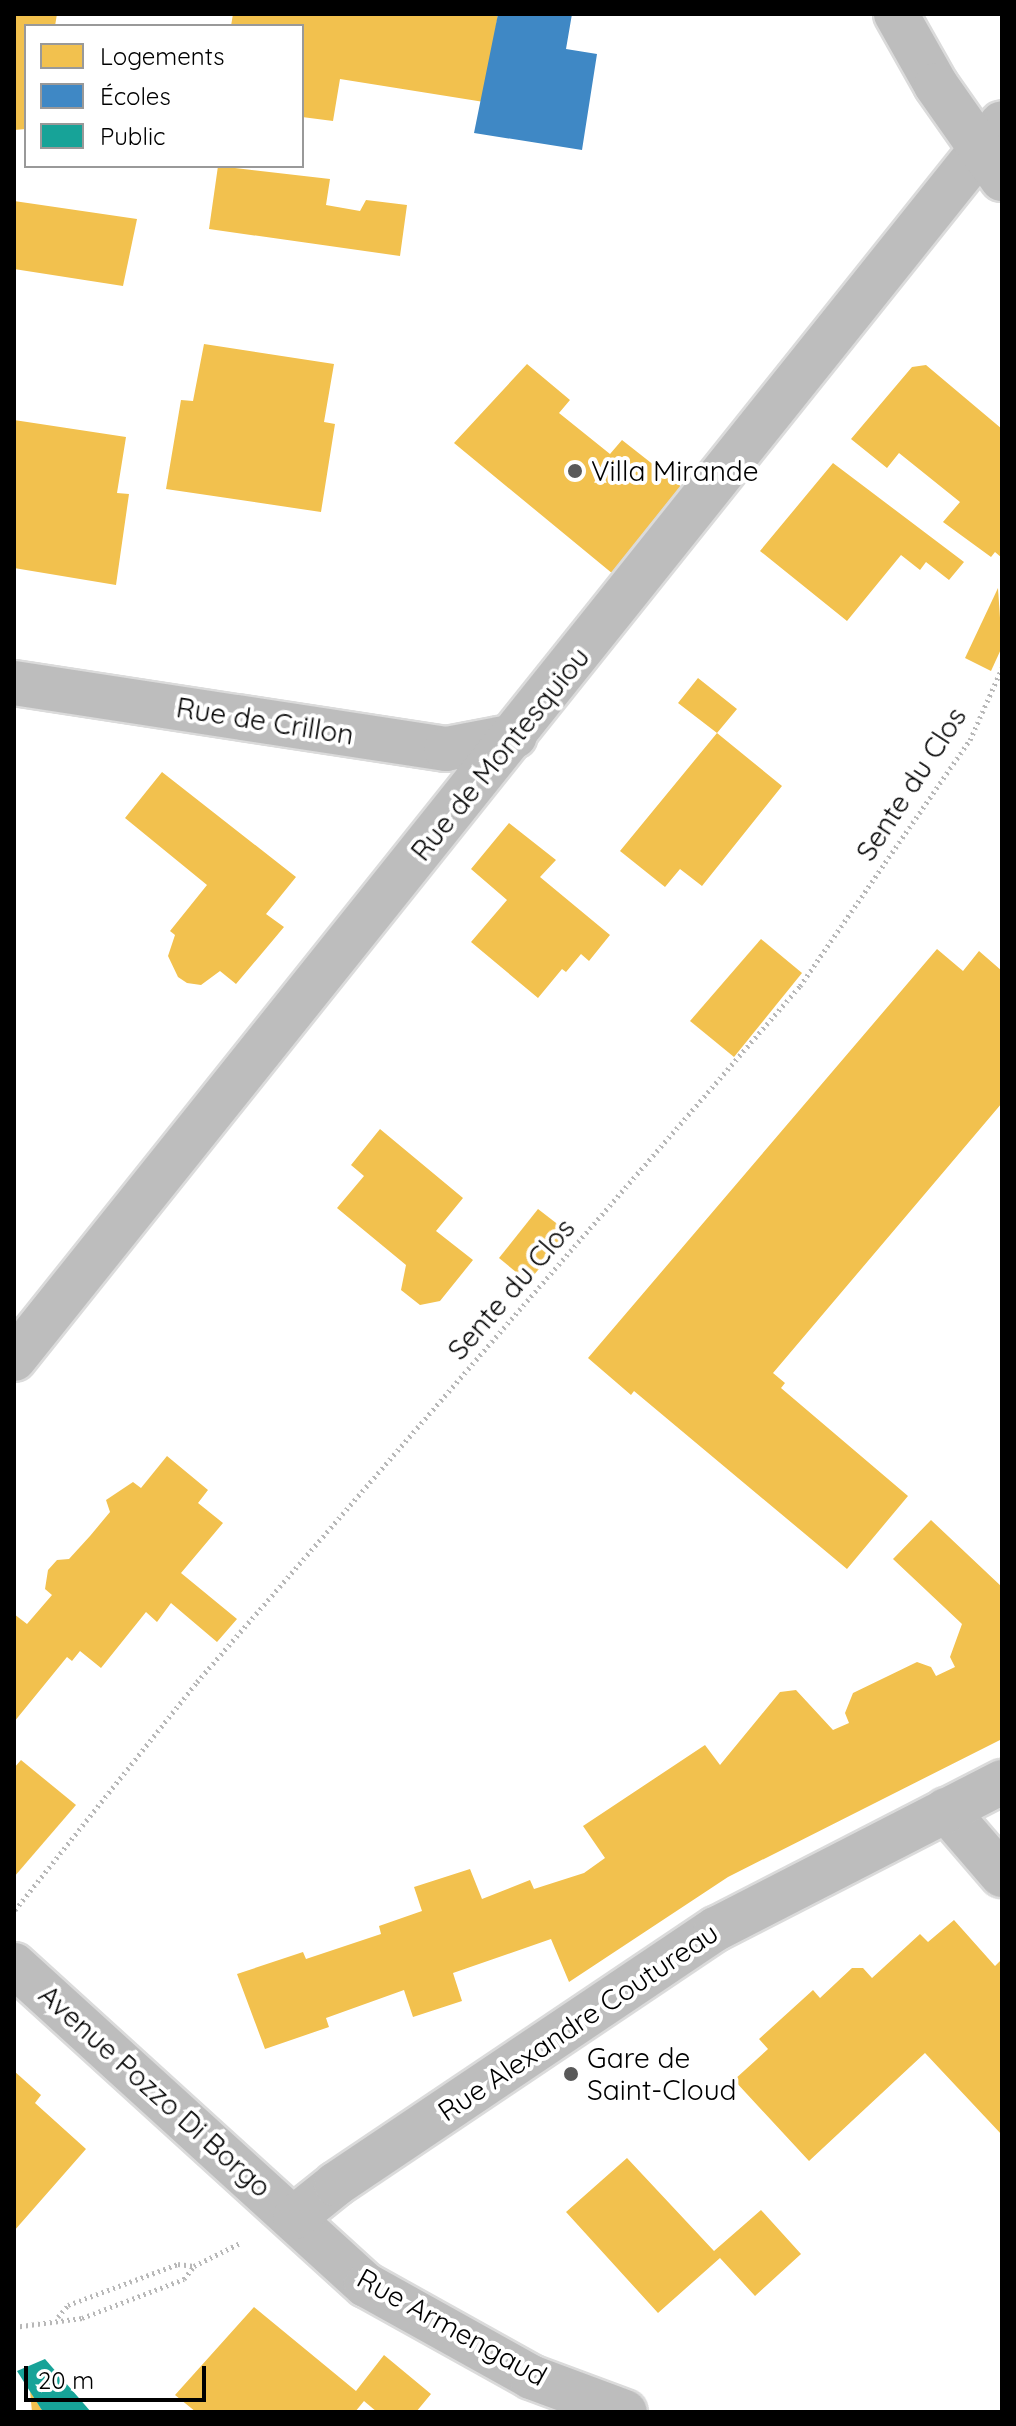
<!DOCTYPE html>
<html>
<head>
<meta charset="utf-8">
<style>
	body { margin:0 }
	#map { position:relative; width:1016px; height:2426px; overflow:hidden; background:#fff; font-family:Quicksand,sans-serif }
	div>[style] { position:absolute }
	.homes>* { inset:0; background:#f2c14e }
	.schools>* { inset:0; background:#3f88c5 }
	.public>* { inset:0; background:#17a398 }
	.path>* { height:5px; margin-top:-2.5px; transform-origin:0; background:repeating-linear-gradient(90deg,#b8b8b8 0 2px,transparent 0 6px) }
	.roads { filter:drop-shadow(2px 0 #dbdbdb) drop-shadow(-2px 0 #dbdbdb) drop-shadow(0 2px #dbdbdb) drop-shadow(0 -2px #dbdbdb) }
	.minor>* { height:44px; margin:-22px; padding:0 22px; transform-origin:22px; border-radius:22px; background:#bdbdbd }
	.major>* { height:44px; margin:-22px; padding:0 22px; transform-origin:22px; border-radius:22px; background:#bdbdbd }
	.dots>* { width:22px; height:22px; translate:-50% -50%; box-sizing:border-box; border:4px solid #fff; border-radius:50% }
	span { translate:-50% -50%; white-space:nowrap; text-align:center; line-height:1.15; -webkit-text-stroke:8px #fff; paint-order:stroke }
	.poi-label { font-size:28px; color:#000 }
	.left { translate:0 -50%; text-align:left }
	.street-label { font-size:28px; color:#000 }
	.frame { position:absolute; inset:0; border:16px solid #000; pointer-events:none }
	.legend { position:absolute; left:24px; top:24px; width:280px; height:144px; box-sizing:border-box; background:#fff; border:2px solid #999; margin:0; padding:10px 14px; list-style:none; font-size:24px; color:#000 }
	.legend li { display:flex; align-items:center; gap:16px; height:40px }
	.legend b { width:40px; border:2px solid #999 }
	.scale { position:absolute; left:24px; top:2366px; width:182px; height:36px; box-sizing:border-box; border:4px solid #000; border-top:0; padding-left:10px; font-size:24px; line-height:28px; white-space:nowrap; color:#000; -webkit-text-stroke:6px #fff; paint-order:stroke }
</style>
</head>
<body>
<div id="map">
	<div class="homes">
		<div style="clip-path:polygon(14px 14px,57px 14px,55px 26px,26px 26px,26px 129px,14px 130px)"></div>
		<div style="clip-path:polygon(233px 14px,498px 14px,484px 102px,340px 79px,333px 121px,302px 117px,302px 26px,231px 26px)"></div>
		<div style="clip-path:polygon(218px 166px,330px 179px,326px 205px,360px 211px,366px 200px,407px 205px,400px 256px,209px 229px)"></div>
		<div style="clip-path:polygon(14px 201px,137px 219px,123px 286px,14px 269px)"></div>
		<div style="clip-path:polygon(204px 344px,334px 364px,324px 422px,335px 424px,321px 512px,166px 489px,181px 400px,193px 401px)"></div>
		<div style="clip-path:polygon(527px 364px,570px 400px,559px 413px,610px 454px,622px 440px,683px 488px,613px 574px,454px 443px)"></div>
		<div style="clip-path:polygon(926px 365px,1002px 429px,1002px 558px,995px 552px,991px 557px,943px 522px,960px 502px,899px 453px,887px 468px,851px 439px,912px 367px)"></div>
		<div style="clip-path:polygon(14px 420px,126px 437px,117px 493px,129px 494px,116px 585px,14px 568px)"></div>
		<div style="clip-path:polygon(833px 463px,964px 562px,949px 580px,926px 562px,920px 570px,901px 555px,847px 621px,760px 551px)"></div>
		<div style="clip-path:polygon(998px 588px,1002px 647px,991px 671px,965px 658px)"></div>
		<div style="clip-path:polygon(698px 678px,737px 709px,717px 733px,782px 786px,702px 886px,680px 869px,665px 887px,620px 851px,717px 733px,678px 703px)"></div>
		<div style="clip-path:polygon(162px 772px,296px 877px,266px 914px,284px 927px,236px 984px,220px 971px,201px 985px,187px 983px,178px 977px,168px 956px,175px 935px,170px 931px,207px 885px,125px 818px)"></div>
		<div style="clip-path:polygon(509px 823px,556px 860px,540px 877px,610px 935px,589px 961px,581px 954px,566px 972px,562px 969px,538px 998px,471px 942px,507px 900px,471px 869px)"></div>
		<div style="clip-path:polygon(761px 939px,802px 973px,734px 1057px,690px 1021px)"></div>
		<div style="clip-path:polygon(937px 949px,963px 971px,979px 951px,1002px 971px,1002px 1103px,773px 1373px,785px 1383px,781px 1388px,908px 1496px,847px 1569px,634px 1391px,631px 1395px,588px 1358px)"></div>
		<div style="clip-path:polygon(380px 1129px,463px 1198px,436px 1231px,473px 1260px,440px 1301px,420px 1305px,401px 1290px,406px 1265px,337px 1208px,364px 1176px,351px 1165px)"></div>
		<div style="clip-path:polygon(538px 1209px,569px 1233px,528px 1282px,499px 1258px)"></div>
		<div style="clip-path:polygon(167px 1456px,208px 1490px,198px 1503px,223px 1523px,181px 1573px,237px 1619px,217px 1642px,171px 1603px,157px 1622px,146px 1612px,101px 1668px,80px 1651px,72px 1661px,67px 1657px,14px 1722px,14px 1614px,27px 1624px,52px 1595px,45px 1589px,48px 1570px,57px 1560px,69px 1559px,90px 1536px,110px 1512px,106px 1500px,133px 1482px,141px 1488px)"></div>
		<div style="clip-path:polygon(931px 1520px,1002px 1587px,1002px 1739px,728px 1877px,569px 1982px,551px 1939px,453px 1973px,462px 2001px,413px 2017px,404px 1990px,326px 2018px,329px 2027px,265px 2049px,237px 1974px,303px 1952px,306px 1959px,381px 1934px,379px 1926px,422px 1911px,414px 1887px,470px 1869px,482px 1899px,530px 1880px,534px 1889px,584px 1873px,605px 1858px,583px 1826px,705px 1745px,720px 1765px,780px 1692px,796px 1690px,833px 1730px,849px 1723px,845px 1713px,853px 1693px,917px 1662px,931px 1667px,936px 1676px,955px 1667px,950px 1657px,962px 1624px,893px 1559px)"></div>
		<div style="clip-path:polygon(21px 1760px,76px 1805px,14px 1877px,14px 1768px)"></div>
		<div style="clip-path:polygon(954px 1920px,995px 1966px,1002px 1959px,1002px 2135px,925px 2053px,809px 2161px,734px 2080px,768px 2049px,759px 2039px,813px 1990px,820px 1998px,852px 1968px,863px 1968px,872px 1978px,920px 1934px,928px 1942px)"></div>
		<div style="clip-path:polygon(14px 2071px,41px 2095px,35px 2103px,86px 2149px,14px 2231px)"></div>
		<div style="clip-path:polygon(627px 2158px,714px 2251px,761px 2210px,801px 2254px,755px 2296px,720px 2258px,658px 2313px,566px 2212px)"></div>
		<div style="clip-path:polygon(254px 2307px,356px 2391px,384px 2355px,431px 2394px,416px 2412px,377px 2412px,364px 2401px,355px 2412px,196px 2412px,175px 2395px)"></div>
		<div style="clip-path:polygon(30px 2391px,43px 2412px,32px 2412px)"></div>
	</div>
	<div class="schools">
		<div style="clip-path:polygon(498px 14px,572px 14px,566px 49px,597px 54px,582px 150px,474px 133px)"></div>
	</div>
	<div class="public">
		<div style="clip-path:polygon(45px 2359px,91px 2412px,43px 2412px,17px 2371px)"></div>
	</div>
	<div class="path">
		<div style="left:15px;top:1910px;width:292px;rotate:-51.4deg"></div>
		<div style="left:197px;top:1682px;width:921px;rotate:-49.1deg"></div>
		<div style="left:800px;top:986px;width:299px;rotate:-55.4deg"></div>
		<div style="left:970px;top:740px;width:79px;rotate:-66deg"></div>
		<div style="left:58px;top:2317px;width:16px;rotate:-50deg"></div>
		<div style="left:68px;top:2305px;width:117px;rotate:-20.4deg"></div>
		<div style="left:178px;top:2264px;width:16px;rotate:7deg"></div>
		<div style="left:194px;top:2266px;width:51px;rotate:-26.6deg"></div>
		<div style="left:14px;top:2327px;width:69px;rotate:-7.5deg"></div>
		<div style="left:82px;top:2318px;width:109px;rotate:-20.9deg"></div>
		<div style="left:184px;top:2279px;width:16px;rotate:-52deg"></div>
	</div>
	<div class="roads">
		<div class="minor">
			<div style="left:14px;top:683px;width:437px;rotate:8.7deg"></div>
			<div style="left:446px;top:749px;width:70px;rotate:-10.7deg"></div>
			<div style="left:14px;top:1359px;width:1582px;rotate:-51.36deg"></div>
			<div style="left:946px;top:1810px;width:86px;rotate:49.3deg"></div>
			<div style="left:14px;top:1965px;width:476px;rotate:42.3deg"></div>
			<div style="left:366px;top:2285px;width:189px;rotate:29.1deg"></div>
			<div style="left:531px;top:2377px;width:100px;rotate:20.4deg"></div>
			<div style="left:295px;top:2217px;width:53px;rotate:-38.8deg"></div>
			<div style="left:336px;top:2184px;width:458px;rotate:-33.9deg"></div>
			<div style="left:716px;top:1929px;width:322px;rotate:-27.2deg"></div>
		</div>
		<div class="major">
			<div style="left:896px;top:14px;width:81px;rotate:60.6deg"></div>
			<div style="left:936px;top:85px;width:115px;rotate:54.9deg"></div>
		</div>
	</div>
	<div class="dots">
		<div style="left:575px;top:471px;background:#595959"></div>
		<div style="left:571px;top:2074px;background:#595959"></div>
	</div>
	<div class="poi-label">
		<span class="left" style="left:591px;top:471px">Villa Mirande</span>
		<span class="left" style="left:587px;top:2074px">Gare de<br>Saint-Cloud</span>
	</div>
	<div class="street-label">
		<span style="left:265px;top:721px;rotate:9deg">Rue de Crillon</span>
		<span style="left:500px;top:754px;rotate:-51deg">Rue de Montesquiou</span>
		<span style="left:911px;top:784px;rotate:-57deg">Sente du Clos</span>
		<span style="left:511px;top:1289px;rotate:-49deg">Sente du Clos</span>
		<span style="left:578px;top:2022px;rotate:-34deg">Rue Alexandre Coutureau</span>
		<span style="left:155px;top:2091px;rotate:42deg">Avenue Pozzo Di Borgo</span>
		<span style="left:452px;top:2327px;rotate:29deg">Rue Armengaud</span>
	</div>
	<div class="frame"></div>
	<ul class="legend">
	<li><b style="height:22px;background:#f2c14e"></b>Logements</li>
	<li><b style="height:22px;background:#3f88c5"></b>Écoles</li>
	<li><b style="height:22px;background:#17a398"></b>Public</li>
	</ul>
	<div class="scale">20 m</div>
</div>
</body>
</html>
